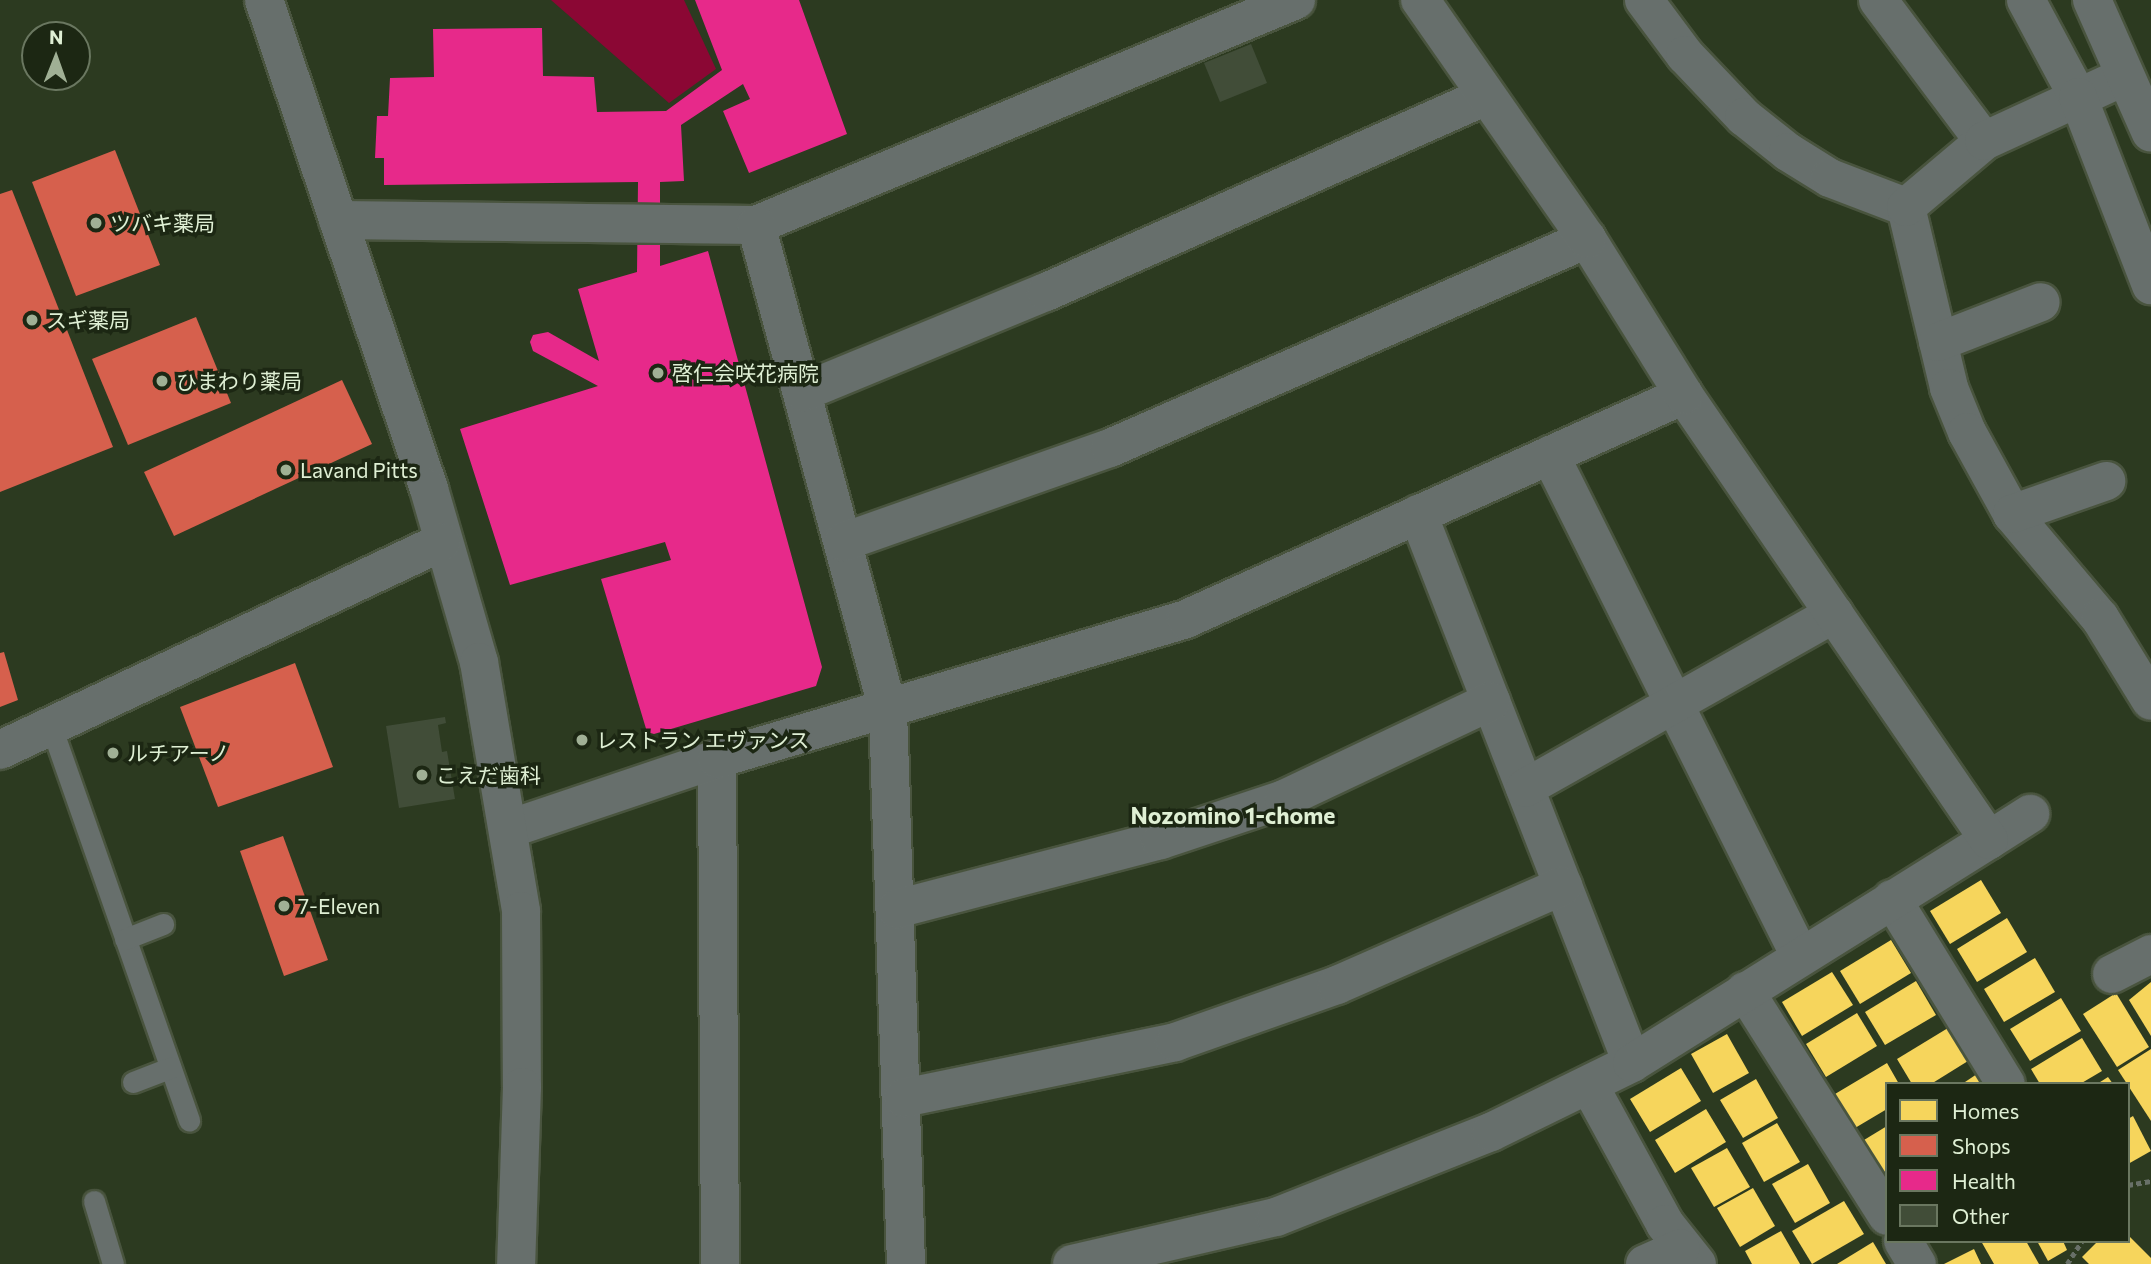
<!DOCTYPE html>
<html>
<head>
<meta charset="utf-8">
<style>
	body { margin:0 }
	#map { position:relative; width:2151px; height:1264px; overflow:hidden; background:#2c3a20; font-family:Commissioner,"Noto Sans JP",sans-serif }
	div>[style] { position:absolute }
	.water>* { inset:0; background:#8b0734 }
	.homes>* { inset:0; background:#f6d55c }
	.shops>* { inset:0; background:#d6604d }
	.health>* { inset:0; background:#e7298a }
	.building>* { inset:0; background:#414d38 }
	.path>* { height:4.5px; margin-top:-2.25px; transform-origin:0; background:repeating-linear-gradient(90deg,#687068 0 5px,transparent 0 8.5px) }
	.roads { filter:drop-shadow(2px 0 #49543e) drop-shadow(-2px 0 #49543e) drop-shadow(0 2px #49543e) drop-shadow(0 -2px #49543e) }
	.service>* { height:21px; margin:-10.5px; padding:0 10.5px; transform-origin:10.5px; border-radius:10.5px; background:#676f6c }
	.minor>* { height:38px; margin:-19px; padding:0 19px; transform-origin:19px; border-radius:19px; background:#676f6c }
	.tertiary>* { height:38px; margin:-19px; padding:0 19px; transform-origin:19px; border-radius:19px; background:#676f6c }
	.dots>* { width:19px; height:19px; translate:-50% -50%; box-sizing:border-box; border:4px solid #1c2713; border-radius:50% }
	span { translate:-50% -50%; white-space:nowrap; text-align:center; line-height:1.15; -webkit-text-stroke:7px #1c2713; paint-order:stroke }
	.poi-label { font-size:21px; color:#dfefd4 }
	.left { translate:0 -50%; text-align:left }
	.neighbourhood-label { font-size:23px; color:#dfefd4; font-weight:700 }
	.legend { position:absolute; left:1885px; top:1082px; width:245px; height:161px; box-sizing:border-box; background:#1c2713; border:2px solid #6a7760; margin:0; padding:9px 12px; list-style:none; font-size:21px; color:#dfefd4 }
	.legend li { display:flex; align-items:center; gap:14px; height:35px }
	.legend b { width:35px; border:2px solid #6a7760 }
	.north { position:absolute; left:21px; top:21px; width:70px; height:70px; box-sizing:border-box; background:#1c2713; border:2px solid #6a7760; border-radius:50%; rotate:1deg; font-size:19px; font-weight:700; line-height:28px; text-align:center; color:#dfefd4 }
	.north::after { content:''; display:block; margin:auto; width:24px; height:32px; background:#a0b095; clip-path:polygon(50% 0,100% 100%,50% 72%,0 100%) }
</style>
</head>
<body>
<div id="map">
	<div class="water">
		<div style="clip-path:polygon(551px 0,684px 0,716px 69px,669px 103px)"></div>
	</div>
	<div class="homes">
		<div style="clip-path:polygon(1981px 880px,2001px 913px,1950px 944px,1930px 911px)"></div>
		<div style="clip-path:polygon(2007px 918px,2027px 952px,1977px 982px,1957px 949px)"></div>
		<div style="clip-path:polygon(1891px 940px,1911px 973px,1860px 1004px,1840px 971px)"></div>
		<div style="clip-path:polygon(2035px 958px,2055px 992px,2004px 1022px,1984px 989px)"></div>
		<div style="clip-path:polygon(1832px 972px,1853px 1005px,1802px 1036px,1782px 1002px)"></div>
		<div style="clip-path:polygon(1916px 981px,1936px 1015px,1885px 1045px,1865px 1012px)"></div>
		<div style="clip-path:polygon(2151px 982px,2151px 1036px,2129px 1000px)"></div>
		<div style="clip-path:polygon(2116px 993px,2149px 1047px,2117px 1067px,2083px 1014px)"></div>
		<div style="clip-path:polygon(2061px 998px,2081px 1031px,2030px 1061px,2010px 1029px)"></div>
		<div style="clip-path:polygon(1857px 1013px,1877px 1046px,1826px 1077px,1806px 1044px)"></div>
		<div style="clip-path:polygon(1948px 1028px,1968px 1061px,1931px 1084px,1912px 1084px,1897px 1059px)"></div>
		<div style="clip-path:polygon(1727px 1034px,1749px 1073px,1713px 1093px,1691px 1054px)"></div>
		<div style="clip-path:polygon(2082px 1038px,2102px 1071px,2080px 1084px,2040px 1084px,2031px 1069px)"></div>
		<div style="clip-path:polygon(2151px 1049px,2151px 1121px,2118px 1070px)"></div>
		<div style="clip-path:polygon(1887px 1063px,1899px 1084px,1887px 1084px,1887px 1109px,1855px 1128px,1835px 1094px)"></div>
		<div style="clip-path:polygon(1681px 1068px,1701px 1101px,1650px 1132px,1630px 1099px)"></div>
		<div style="clip-path:polygon(1977px 1074px,1983px 1084px,1962px 1084px)"></div>
		<div style="clip-path:polygon(2108px 1077px,2113px 1084px,2097px 1084px)"></div>
		<div style="clip-path:polygon(1756px 1079px,1778px 1118px,1743px 1138px,1720px 1100px)"></div>
		<div style="clip-path:polygon(1706px 1109px,1726px 1142px,1675px 1173px,1655px 1140px)"></div>
		<div style="clip-path:polygon(2133px 1116px,2151px 1151px,2128px 1164px,2128px 1119px)"></div>
		<div style="clip-path:polygon(1777px 1123px,1800px 1162px,1764px 1182px,1742px 1143px)"></div>
		<div style="clip-path:polygon(1887px 1126px,1887px 1171px,1884px 1172px,1864px 1140px)"></div>
		<div style="clip-path:polygon(1727px 1148px,1750px 1187px,1714px 1207px,1691px 1168px)"></div>
		<div style="clip-path:polygon(1808px 1164px,1830px 1203px,1795px 1223px,1772px 1184px)"></div>
		<div style="clip-path:polygon(1753px 1188px,1775px 1226px,1740px 1247px,1717px 1208px)"></div>
		<div style="clip-path:polygon(1844px 1201px,1864px 1234px,1812px 1264px,1792px 1231px)"></div>
		<div style="clip-path:polygon(1781px 1231px,1800px 1264px,1752px 1264px,1745px 1251px)"></div>
		<div style="clip-path:polygon(2128px 1235px,2151px 1258px,2151px 1264px,2089px 1264px,2082px 1257px,2098px 1241px,2128px 1241px)"></div>
		<div style="clip-path:polygon(1981px 1241px,2026px 1241px,2039px 1264px,1994px 1264px)"></div>
		<div style="clip-path:polygon(2037px 1241px,2063px 1241px,2067px 1250px,2048px 1261px)"></div>
		<div style="clip-path:polygon(1873px 1242px,1886px 1264px,1837px 1264px)"></div>
		<div style="clip-path:polygon(1974px 1249px,1981px 1264px,1944px 1264px)"></div>
	</div>
	<div class="shops">
		<div style="clip-path:polygon(115px 150px,160px 265px,76px 296px,32px 182px)"></div>
		<div style="clip-path:polygon(12px 190px,113px 447px,0 492px,0 194px)"></div>
		<div style="clip-path:polygon(196px 317px,231px 403px,128px 445px,92px 359px)"></div>
		<div style="clip-path:polygon(342px 380px,372px 444px,174px 536px,144px 472px)"></div>
		<div style="clip-path:polygon(4px 652px,18px 700px,0 707px,0 653px)"></div>
		<div style="clip-path:polygon(295px 663px,333px 767px,218px 807px,180px 707px)"></div>
		<div style="clip-path:polygon(283px 836px,328px 960px,284px 976px,240px 851px)"></div>
	</div>
	<div class="health">
		<div style="clip-path:polygon(695px 0,799px 0,847px 134px,749px 173px,723px 111px,750px 99px,743px 84px,681px 125px,684px 181px,660px 182px,660px 266px,708px 251px,822px 667px,816px 686px,654px 734px,647px 732px,601px 579px,671px 560px,665px 542px,510px 585px,460px 429px,598px 386px,533px 351px,530px 342px,533px 335px,548px 332px,599px 361px,578px 289px,637px 272px,638px 182px,384px 185px,384px 158px,375px 158px,377px 116px,388px 116px,390px 78px,434px 77px,433px 29px,542px 28px,543px 76px,594px 77px,597px 112px,666px 111px,722px 70px)"></div>
	</div>
	<div class="building">
		<div style="clip-path:polygon(1251px 44px,1267px 83px,1220px 102px,1204px 63px)"></div>
		<div style="clip-path:polygon(445px 717px,446px 723px,438px 725px,442px 752px,447px 751px,455px 799px,399px 808px,386px 726px)"></div>
	</div>
	<div class="path">
		<div style="left:2128px;top:1185px;width:23px;rotate:-10deg"></div>
		<div style="left:2067px;top:1264px;width:27px;rotate:-57deg"></div>
	</div>
	<div class="roads">
		<div class="service">
			<div style="left:51px;top:726px;width:418px;rotate:70.7deg"></div>
			<div style="left:125px;top:939px;width:41px;rotate:-21.5deg"></div>
			<div style="left:133px;top:1082px;width:40px;rotate:-21deg"></div>
			<div style="left:94px;top:1201px;width:66px;rotate:73.2deg"></div>
		</div>
		<div class="minor">
			<div style="left:1644px;top:0;width:69px;rotate:53.3deg"></div>
			<div style="left:1685px;top:55px;width:86px;rotate:46.4deg"></div>
			<div style="left:1744px;top:117px;width:56px;rotate:38.5deg"></div>
			<div style="left:1788px;top:152px;width:49px;rotate:31.8deg"></div>
			<div style="left:1830px;top:178px;width:81px;rotate:20.9deg"></div>
			<div style="left:1906px;top:207px;width:186px;rotate:76.6deg"></div>
			<div style="left:1949px;top:388px;width:48px;rotate:67.8deg"></div>
			<div style="left:1967px;top:432px;width:94px;rotate:61.2deg"></div>
			<div style="left:2012px;top:514px;width:136px;rotate:49.8deg"></div>
			<div style="left:2100px;top:618px;width:97px;rotate:58.4deg"></div>
			<div style="left:1878px;top:0;width:176px;rotate:53.1deg"></div>
			<div style="left:1906px;top:207px;width:102px;rotate:-40.2deg"></div>
			<div style="left:1984px;top:141px;width:155px;rotate:-24.7deg"></div>
			<div style="left:338px;top:220px;width:418px;rotate:0.7deg"></div>
			<div style="left:756px;top:225px;width:585px;rotate:-22.62deg"></div>
			<div style="left:756px;top:225px;width:503px;rotate:74.77deg"></div>
			<div style="left:888px;top:710px;width:554px;rotate:88.14deg"></div>
			<div style="left:1938px;top:342px;width:110px;rotate:-21.2deg"></div>
			<div style="left:803px;top:392px;width:263px;rotate:-22.4deg"></div>
			<div style="left:1046px;top:292px;width:479px;rotate:-24deg"></div>
			<div style="left:1550px;top:455px;width:560px;rotate:63.48deg"></div>
			<div style="left:1418px;top:514px;width:589px;rotate:68.7deg"></div>
			<div style="left:2012px;top:514px;width:100px;rotate:-19.3deg"></div>
			<div style="left:843px;top:542px;width:283px;rotate:-19.4deg"></div>
			<div style="left:1110px;top:448px;width:521px;rotate:-23.66deg"></div>
			<div style="left:717px;top:759px;width:505px;rotate:89.66deg"></div>
			<div style="left:1525px;top:788px;width:355px;rotate:-29.4deg"></div>
			<div style="left:509px;top:829px;width:219px;rotate:-18.6deg"></div>
			<div style="left:717px;top:759px;width:489px;rotate:-16.6deg"></div>
			<div style="left:1186px;top:619px;width:546px;rotate:-24.22deg"></div>
			<div style="left:1989px;top:840px;width:49px;rotate:-32.4deg"></div>
			<div style="left:1892px;top:899px;width:217px;rotate:58.4deg"></div>
			<div style="left:896px;top:909px;width:274px;rotate:-14.6deg"></div>
			<div style="left:1161px;top:840px;width:130px;rotate:-18.4deg"></div>
			<div style="left:1284px;top:799px;width:229px;rotate:-25.3deg"></div>
			<div style="left:2112px;top:974px;width:44px;rotate:-27.1deg"></div>
			<div style="left:1745px;top:991px;width:266px;rotate:57.7deg"></div>
			<div style="left:1589px;top:1085px;width:158px;rotate:61.3deg"></div>
			<div style="left:1665px;top:1224px;width:51px;rotate:51.3deg"></div>
			<div style="left:903px;top:1098px;width:278px;rotate:-11.6deg"></div>
			<div style="left:1175px;top:1042px;width:172px;rotate:-19.4deg"></div>
			<div style="left:1337px;top:985px;width:247px;rotate:-23.7deg"></div>
			<div style="left:1903px;top:1241px;width:27px;rotate:59deg"></div>
			<div style="left:1072px;top:1264px;width:209px;rotate:-13deg"></div>
			<div style="left:1276px;top:1217px;width:231px;rotate:-21.6deg"></div>
			<div style="left:1491px;top:1132px;width:157px;rotate:-26.1deg"></div>
			<div style="left:1632px;top:1063px;width:421px;rotate:-32deg"></div>
			<div style="left:1989px;top:840px;width:539px;rotate:-124.43deg"></div>
			<div style="left:1684px;top:395px;width:184px;rotate:-121.9deg"></div>
			<div style="left:1587px;top:239px;width:292px;rotate:-124.9deg"></div>
			<div style="left:1645px;top:1264px;width:39px;rotate:-24deg"></div>
		</div>
		<div class="tertiary">
			<div style="left:264px;top:0;width:516px;rotate:71.35deg"></div>
			<div style="left:429px;top:489px;width:180px;rotate:73.9deg"></div>
			<div style="left:479px;top:662px;width:253px;rotate:80.4deg"></div>
			<div style="left:521px;top:911px;width:176px;rotate:89.7deg"></div>
			<div style="left:522px;top:1087px;width:177px;rotate:91.9deg"></div>
			<div style="left:2026px;top:0;width:110px;rotate:61.8deg"></div>
			<div style="left:2078px;top:97px;width:202px;rotate:68.8deg"></div>
			<div style="left:2092px;top:0;width:145px;rotate:66.1deg"></div>
			<div style="left:0;top:750px;width:488px;rotate:-25.2deg"></div>
		</div>
	</div>
	<div class="dots">
		<div style="left:96px;top:223px;background:#a0b095"></div>
		<div style="left:32px;top:320px;background:#a0b095"></div>
		<div style="left:658px;top:373px;background:#a0b095"></div>
		<div style="left:162px;top:381px;background:#a0b095"></div>
		<div style="left:286px;top:470px;background:#a0b095"></div>
		<div style="left:582px;top:740px;background:#a0b095"></div>
		<div style="left:113px;top:753px;background:#a0b095"></div>
		<div style="left:422px;top:775px;background:#a0b095"></div>
		<div style="left:284px;top:906px;background:#a0b095"></div>
	</div>
	<div class="poi-label">
		<span class="left" style="left:110px;top:223px">ツバキ薬局</span>
		<span class="left" style="left:46px;top:320px">スギ薬局</span>
		<span class="left" style="left:672px;top:373px">啓仁会咲花病院</span>
		<span class="left" style="left:176px;top:381px">ひまわり薬局</span>
		<span class="left" style="left:300px;top:470px">Lavand Pitts</span>
		<span class="left" style="left:596px;top:740px">レストラン エヴァンス</span>
		<span class="left" style="left:127px;top:753px">ルチアーノ</span>
		<span class="left" style="left:436px;top:775px">こえだ歯科</span>
		<span class="left" style="left:298px;top:906px">7-Eleven</span>
	</div>
	<div class="neighbourhood-label">
		<span style="left:1233px;top:815px">Nozomino 1-chome</span>
	</div>
	<ul class="legend">
	<li><b style="height:19px;background:#f6d55c"></b>Homes</li>
	<li><b style="height:19px;background:#d6604d"></b>Shops</li>
	<li><b style="height:19px;background:#e7298a"></b>Health</li>
	<li><b style="height:19px;background:#414d38"></b>Other</li>
	</ul>
	<div class="north">N</div>
</div>
</body>
</html>
